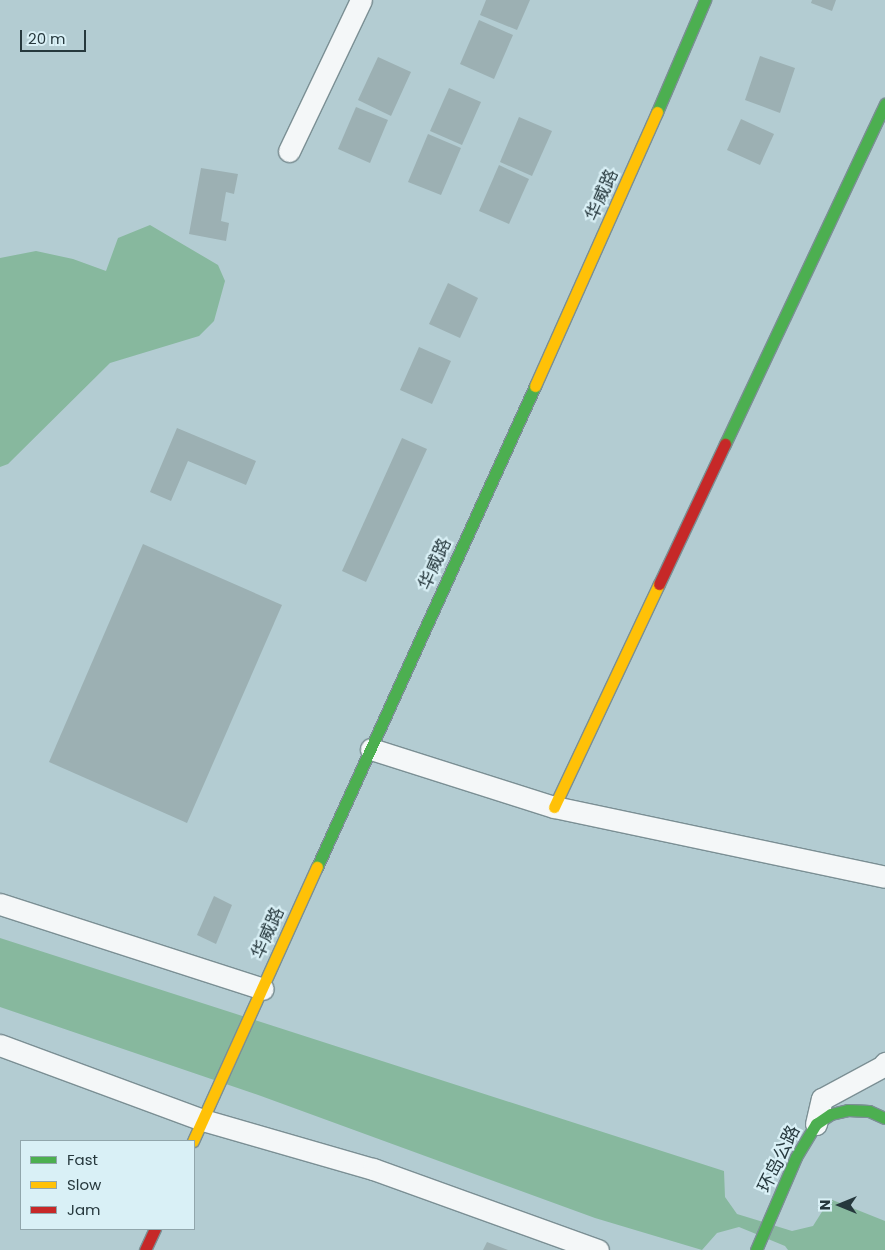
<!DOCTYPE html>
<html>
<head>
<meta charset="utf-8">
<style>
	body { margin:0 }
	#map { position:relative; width:885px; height:1250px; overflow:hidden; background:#b3ccd2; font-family:Poppins,"Noto Sans SC",sans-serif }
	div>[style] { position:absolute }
	.water>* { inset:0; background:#87b89e }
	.building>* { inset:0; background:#9cb0b3 }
	.roads { filter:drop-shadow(1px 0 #7b8f94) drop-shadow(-1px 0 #7b8f94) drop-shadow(0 1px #7b8f94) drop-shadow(0 -1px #7b8f94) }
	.street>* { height:21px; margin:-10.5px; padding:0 10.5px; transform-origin:10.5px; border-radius:10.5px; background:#f4f7f8 }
	.fast>* { height:11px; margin:-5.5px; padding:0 5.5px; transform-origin:5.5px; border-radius:5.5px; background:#4caf50 }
	.slow>* { height:11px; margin:-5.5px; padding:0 5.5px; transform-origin:5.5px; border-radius:5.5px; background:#ffc107 }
	.jam>* { height:11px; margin:-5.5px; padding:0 5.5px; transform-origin:5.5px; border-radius:5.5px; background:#c62828 }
	span { translate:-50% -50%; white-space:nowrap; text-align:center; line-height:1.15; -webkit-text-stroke:4.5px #d9f0f6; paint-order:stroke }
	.street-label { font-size:18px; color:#26383d }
	.legend { position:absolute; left:20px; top:1140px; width:175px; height:90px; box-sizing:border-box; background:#d9f0f6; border:1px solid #91a6ac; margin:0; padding:6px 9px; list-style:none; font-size:15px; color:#26383d }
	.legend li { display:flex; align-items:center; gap:10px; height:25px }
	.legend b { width:25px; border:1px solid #91a6ac }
	.north { position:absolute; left:815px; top:1180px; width:50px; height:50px; -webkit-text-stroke:4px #d9f0f6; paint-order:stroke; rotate:270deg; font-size:14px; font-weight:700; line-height:20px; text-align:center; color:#26383d }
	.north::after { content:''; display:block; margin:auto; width:18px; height:22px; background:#26383d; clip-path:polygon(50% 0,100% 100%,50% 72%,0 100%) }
	.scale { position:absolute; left:20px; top:30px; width:66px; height:22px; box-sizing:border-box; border:2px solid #26383d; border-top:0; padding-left:6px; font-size:15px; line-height:18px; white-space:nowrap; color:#26383d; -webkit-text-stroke:4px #d9f0f6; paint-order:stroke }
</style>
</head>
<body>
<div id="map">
	<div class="water">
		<div style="clip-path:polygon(150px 225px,218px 265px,225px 281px,214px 321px,199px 336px,110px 363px,8px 464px,0 467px,0 258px,36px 251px,73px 259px,106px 271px,118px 238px)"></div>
		<div style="clip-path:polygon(0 938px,724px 1171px,725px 1197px,737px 1214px,792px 1231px,813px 1226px,830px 1199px,885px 1221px,885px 1250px,788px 1250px,785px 1246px,739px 1227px,717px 1233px,702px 1250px,595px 1218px,261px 1096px,0 1007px)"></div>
	</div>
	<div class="building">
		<div style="clip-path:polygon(486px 0,530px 0,517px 30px,480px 15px)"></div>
		<div style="clip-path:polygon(812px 0,836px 0,832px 11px,811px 3px)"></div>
		<div style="clip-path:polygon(479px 20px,513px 35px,494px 79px,460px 64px)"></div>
		<div style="clip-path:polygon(760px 56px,795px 68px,780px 113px,745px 100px)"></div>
		<div style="clip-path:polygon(378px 57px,411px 72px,391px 116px,358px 100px)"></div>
		<div style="clip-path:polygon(449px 88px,481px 102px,462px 145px,430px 131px)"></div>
		<div style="clip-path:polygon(356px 107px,388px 120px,370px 163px,338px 149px)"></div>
		<div style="clip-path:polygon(519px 117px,552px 131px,532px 176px,500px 162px)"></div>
		<div style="clip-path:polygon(741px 119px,774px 134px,760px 165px,727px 150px)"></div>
		<div style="clip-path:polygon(428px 134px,461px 148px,441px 195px,408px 182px)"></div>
		<div style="clip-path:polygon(499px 165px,529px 179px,509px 224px,479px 211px)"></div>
		<div style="clip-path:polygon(201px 168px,238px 174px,234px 194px,226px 192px,221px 221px,229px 223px,226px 241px,189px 234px)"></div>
		<div style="clip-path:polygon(448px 283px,478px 298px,460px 338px,429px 324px)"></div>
		<div style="clip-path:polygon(419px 347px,451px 361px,432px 404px,400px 390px)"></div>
		<div style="clip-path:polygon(177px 428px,256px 461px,246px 485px,188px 461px,171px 501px,150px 492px)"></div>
		<div style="clip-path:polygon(402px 438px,427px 449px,366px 582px,342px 571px)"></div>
		<div style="clip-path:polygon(143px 544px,282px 605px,187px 823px,49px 762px)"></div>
		<div style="clip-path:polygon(214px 896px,232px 905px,216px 944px,197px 935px)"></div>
		<div style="clip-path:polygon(487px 1242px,508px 1250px,483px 1250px)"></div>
	</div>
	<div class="roads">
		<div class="street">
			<div style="left:289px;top:151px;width:167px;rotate:-64.5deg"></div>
			<div style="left:371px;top:749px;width:192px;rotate:17.6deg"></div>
			<div style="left:554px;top:807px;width:338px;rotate:11.9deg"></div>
			<div style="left:0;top:904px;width:276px;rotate:17.9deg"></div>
			<div style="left:0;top:1045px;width:216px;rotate:20.3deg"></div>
			<div style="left:203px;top:1120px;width:177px;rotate:16.1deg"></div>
			<div style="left:373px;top:1169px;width:239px;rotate:19.8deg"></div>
			<div style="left:816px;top:1124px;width:26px;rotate:-77deg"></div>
			<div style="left:822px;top:1099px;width:69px;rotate:-28.4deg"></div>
			<div style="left:883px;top:1066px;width:4px;rotate:-56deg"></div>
		</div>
		<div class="fast">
			<div style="left:657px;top:112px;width:122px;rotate:-66.8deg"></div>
			<div style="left:725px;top:444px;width:376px;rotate:-64.8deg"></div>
			<div style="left:317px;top:867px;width:528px;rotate:-65.62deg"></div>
			<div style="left:756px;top:1250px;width:101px;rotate:-66.7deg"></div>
			<div style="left:796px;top:1157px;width:39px;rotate:-59deg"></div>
			<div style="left:816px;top:1124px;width:18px;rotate:-34deg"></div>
			<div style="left:831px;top:1114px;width:17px;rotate:-13deg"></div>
			<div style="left:848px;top:1110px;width:21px;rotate:3deg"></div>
			<div style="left:869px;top:1111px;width:17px;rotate:24deg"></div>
		</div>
		<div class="slow">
			<div style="left:535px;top:386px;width:300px;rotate:-66deg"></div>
			<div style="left:554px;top:807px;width:246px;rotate:-64.8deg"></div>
			<div style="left:193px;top:1141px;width:301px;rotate:-65.7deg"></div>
		</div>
		<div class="jam">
			<div style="left:659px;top:584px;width:155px;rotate:-64.8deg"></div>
			<div style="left:145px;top:1250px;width:23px;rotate:-65deg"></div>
		</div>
	</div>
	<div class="street-label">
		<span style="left:602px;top:195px;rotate:-66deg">华威路</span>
		<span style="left:435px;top:564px;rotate:-66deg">华威路</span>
		<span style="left:268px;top:933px;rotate:-66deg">华威路</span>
		<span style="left:779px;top:1159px;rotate:-64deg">环岛公路</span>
	</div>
	<ul class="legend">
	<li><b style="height:6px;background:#4caf50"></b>Fast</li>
	<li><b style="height:6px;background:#ffc107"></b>Slow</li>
	<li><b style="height:6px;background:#c62828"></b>Jam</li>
	</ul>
	<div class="north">N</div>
	<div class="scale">20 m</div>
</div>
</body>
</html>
